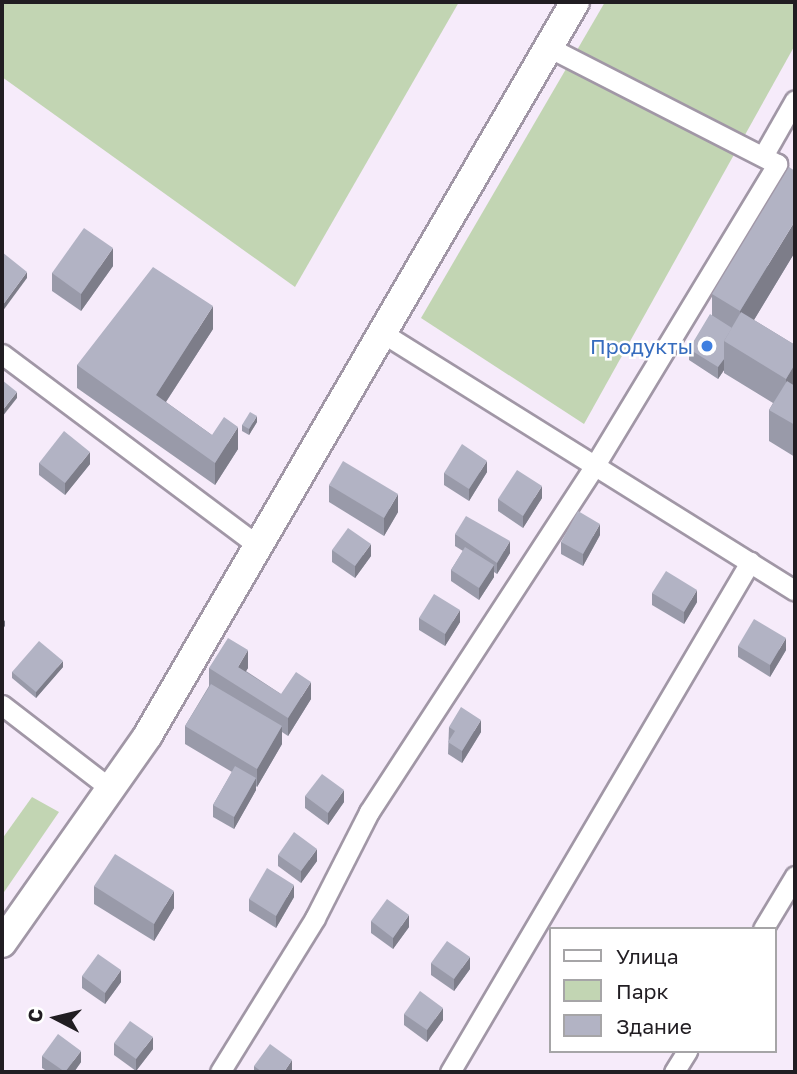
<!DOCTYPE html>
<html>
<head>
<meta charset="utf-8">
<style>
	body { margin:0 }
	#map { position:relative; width:797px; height:1074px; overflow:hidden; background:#f6ebfa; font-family:"Golos Text",sans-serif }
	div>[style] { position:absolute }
	.green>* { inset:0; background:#c2d5b3 }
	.roads { filter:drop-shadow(2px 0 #a197a6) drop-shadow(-2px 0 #a197a6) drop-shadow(0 2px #a197a6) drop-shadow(0 -2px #a197a6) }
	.street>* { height:19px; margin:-9.5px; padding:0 9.5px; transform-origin:9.5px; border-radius:9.5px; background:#fff }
	.secondary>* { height:28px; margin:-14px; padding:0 14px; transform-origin:14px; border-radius:14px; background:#fff }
	.wall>* { inset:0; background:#999aa9 }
	.shaded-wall>* { inset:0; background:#7d7d89 }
	.building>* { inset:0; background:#b2b3c4 }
	.dots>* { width:19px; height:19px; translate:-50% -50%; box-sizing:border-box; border:4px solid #fff; border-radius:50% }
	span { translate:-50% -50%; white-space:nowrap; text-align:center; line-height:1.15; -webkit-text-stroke:5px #fff; paint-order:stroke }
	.shop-label { font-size:21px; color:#366cbe }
	.right { translate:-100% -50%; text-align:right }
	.frame { position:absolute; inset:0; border:4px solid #211d22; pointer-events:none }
	.legend { position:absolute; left:549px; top:927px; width:228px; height:126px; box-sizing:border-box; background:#fff; border:2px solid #a6a5a7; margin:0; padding:9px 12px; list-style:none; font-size:21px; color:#211d22 }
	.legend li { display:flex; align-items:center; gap:14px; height:35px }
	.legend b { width:35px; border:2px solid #a6a5a7 }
	.north { position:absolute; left:21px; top:983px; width:70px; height:70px; -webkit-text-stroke:5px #fff; paint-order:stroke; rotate:277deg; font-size:19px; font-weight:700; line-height:28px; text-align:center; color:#211d22 }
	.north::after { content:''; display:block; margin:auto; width:24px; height:32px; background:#211d22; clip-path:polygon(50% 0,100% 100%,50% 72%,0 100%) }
</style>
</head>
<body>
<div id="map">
	<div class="green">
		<div style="clip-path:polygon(2px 2px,459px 2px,295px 287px,2px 77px)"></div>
		<div style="clip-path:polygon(605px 2px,795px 2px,795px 45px,584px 424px,421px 318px)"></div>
		<div style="clip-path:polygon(32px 797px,59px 812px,2px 895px,2px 839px)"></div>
	</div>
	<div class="roads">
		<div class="street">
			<div style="left:763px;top:156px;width:64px;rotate:-60.3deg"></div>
			<div style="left:381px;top:332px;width:488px;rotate:32deg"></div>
			<div style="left:2px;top:354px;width:319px;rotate:36.8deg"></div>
			<div style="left:2px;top:705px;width:138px;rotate:37.6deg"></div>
			<div style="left:763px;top:929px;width:62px;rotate:-58.9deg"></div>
			<div style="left:220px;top:1072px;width:181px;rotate:-58.3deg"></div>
			<div style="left:315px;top:918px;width:119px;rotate:-63deg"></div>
			<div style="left:369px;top:812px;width:414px;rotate:-56.9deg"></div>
			<div style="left:595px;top:465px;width:352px;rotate:-58.8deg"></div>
			<div style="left:777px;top:164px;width:257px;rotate:-152.9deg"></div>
			<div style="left:450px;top:1072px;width:592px;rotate:-59.53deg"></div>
			<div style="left:674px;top:1072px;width:25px;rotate:-58deg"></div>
		</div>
		<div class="secondary">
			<div style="left:2px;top:943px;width:254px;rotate:-54.9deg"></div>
			<div style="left:148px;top:735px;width:848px;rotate:-59.78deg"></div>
		</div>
	</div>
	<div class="wall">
		<div style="clip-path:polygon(795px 252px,754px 320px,795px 345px,795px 457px,769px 441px,769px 410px,773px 403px,724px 373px,724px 370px,718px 379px,689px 360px,689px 349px,712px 315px,712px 294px)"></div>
		<div style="clip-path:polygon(113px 266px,81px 311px,52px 291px,52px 273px)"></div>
		<div style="clip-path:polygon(213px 329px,166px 402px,212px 435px,238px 449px,215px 485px,77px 388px,77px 365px)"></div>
		<div style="clip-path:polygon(257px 422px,249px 435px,242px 431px,242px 425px)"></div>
		<div style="clip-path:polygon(39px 463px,90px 464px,65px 495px,39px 475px)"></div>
		<div style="clip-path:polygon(487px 472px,469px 501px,444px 485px,444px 473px)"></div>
		<div style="clip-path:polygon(329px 485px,398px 512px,384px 536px,329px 502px)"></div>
		<div style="clip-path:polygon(542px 498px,523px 528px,498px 511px,498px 499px)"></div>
		<div style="clip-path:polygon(455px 534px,510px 553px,497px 574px,494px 572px,494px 577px,479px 600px,451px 581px,451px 570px,463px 551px,455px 546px)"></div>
		<div style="clip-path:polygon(600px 535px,583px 566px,561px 554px,561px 542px)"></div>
		<div style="clip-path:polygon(332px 550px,371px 556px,355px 578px,332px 562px)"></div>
		<div style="clip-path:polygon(652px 593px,697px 602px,684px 624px,652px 605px)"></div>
		<div style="clip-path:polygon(419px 618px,460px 622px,445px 646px,419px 630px)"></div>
		<div style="clip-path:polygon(738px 646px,786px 650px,770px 677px,738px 657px)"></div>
		<div style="clip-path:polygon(63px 667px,36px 698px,12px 678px,12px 672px)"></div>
		<div style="clip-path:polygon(209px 668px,248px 668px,246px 671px,281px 694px,311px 699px,288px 736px,282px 732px,282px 744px,257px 787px,256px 786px,256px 790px,234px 829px,213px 817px,213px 805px,232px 772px,185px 744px,185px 726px,209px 686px)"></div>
		<div style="clip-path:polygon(449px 727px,481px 732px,462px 763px,448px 754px)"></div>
		<div style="clip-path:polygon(305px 796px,344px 802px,328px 825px,305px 808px)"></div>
		<div style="clip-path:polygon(278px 855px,317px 861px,301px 883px,278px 866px)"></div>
		<div style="clip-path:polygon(94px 886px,174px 908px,154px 941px,94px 904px)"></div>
		<div style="clip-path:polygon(294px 897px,276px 928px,249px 911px,249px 899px)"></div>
		<div style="clip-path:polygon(371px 921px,409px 927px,393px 949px,371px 933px)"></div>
		<div style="clip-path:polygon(431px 963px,470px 969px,454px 991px,431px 975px)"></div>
		<div style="clip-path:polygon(82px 976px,121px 982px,105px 1004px,82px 988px)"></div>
		<div style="clip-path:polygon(404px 1014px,443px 1020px,427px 1042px,404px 1025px)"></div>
		<div style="clip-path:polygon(114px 1043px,153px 1049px,136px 1071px,114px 1055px)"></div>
		<div style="clip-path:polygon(42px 1056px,81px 1062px,74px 1072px,48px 1072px,42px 1068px)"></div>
		<div style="clip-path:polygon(254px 1066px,292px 1072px,254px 1072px)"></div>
	</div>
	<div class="shaded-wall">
		<div style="clip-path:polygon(795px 221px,795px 252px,740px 343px,740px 311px)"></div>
		<div style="clip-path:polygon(113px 248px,113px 266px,81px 311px,81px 294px)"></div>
		<div style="clip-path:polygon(27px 272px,27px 278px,2px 312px,2px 306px)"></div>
		<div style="clip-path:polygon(213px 306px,213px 329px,156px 417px,156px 395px)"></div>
		<div style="clip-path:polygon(724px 359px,724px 370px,718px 379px,718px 367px)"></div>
		<div style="clip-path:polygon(795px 364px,795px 395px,786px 410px,786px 379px)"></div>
		<div style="clip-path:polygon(17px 392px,17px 398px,2px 417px,2px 411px)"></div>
		<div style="clip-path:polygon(257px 416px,257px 422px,249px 435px,249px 429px)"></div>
		<div style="clip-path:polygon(238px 427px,238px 449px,215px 485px,215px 463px)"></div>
		<div style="clip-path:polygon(90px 452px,90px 464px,65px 495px,65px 483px)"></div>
		<div style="clip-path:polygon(487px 461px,487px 472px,469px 501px,469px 489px)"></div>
		<div style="clip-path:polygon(542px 486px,542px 498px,523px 528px,523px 516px)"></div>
		<div style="clip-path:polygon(398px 494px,398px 512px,384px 536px,384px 518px)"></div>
		<div style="clip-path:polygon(600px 524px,600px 535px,583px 566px,583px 554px)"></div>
		<div style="clip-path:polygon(510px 541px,510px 553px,497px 574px,497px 563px)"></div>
		<div style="clip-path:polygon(371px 544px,371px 556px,355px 578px,355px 566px)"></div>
		<div style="clip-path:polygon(494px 565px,494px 577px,479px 600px,479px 588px)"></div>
		<div style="clip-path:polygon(697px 590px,697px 602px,684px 624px,684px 612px)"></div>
		<div style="clip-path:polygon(460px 610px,460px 622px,445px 646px,445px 634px)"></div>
		<div style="clip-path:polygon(5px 620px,5px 626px,2px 630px,2px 624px)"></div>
		<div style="clip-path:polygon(786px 638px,786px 650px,770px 677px,770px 665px)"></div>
		<div style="clip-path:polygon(248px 650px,248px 668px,238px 684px,238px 667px)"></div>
		<div style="clip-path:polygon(63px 661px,63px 667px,36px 698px,36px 692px)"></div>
		<div style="clip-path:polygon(311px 682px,311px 699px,288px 736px,288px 718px)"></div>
		<div style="clip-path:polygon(481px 720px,481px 732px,462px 763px,462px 751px)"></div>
		<div style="clip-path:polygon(282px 726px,282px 744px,257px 787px,257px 769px)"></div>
		<div style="clip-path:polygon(256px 778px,256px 790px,234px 829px,234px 817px)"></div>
		<div style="clip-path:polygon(344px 790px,344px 802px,328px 825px,328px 813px)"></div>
		<div style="clip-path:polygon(317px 849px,317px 861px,301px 883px,301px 871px)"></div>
		<div style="clip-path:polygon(294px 885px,294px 897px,276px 928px,276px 916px)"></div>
		<div style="clip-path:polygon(174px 891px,174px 908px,154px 941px,154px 924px)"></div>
		<div style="clip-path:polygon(409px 915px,409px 927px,393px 949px,393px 938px)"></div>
		<div style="clip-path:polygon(470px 957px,470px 969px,454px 991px,454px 979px)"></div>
		<div style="clip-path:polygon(121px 970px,121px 982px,105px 1004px,105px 993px)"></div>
		<div style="clip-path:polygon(443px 1008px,443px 1020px,427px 1042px,427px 1030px)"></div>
		<div style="clip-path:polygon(153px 1037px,153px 1049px,136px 1071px,136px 1059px)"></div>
		<div style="clip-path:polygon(81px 1051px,81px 1062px,74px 1072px,65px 1072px)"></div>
		<div style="clip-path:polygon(292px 1060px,292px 1072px,284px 1072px)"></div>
	</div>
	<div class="building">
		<div style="clip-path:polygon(789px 167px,795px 171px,795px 221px,740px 311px,712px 294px)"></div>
		<div style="clip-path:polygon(84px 228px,113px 248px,81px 294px,52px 273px)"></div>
		<div style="clip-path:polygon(2px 252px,27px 272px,2px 306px)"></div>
		<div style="clip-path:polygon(153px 267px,213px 306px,156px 395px,212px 435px,224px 417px,238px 427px,215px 463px,77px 365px)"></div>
		<div style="clip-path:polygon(741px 312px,795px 345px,795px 364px,786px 379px,724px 341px)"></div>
		<div style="clip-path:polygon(710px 314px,732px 328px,724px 341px,724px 359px,718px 367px,689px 349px)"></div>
		<div style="clip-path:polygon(2px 380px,17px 392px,2px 411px)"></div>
		<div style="clip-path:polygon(787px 381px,795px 386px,795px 425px,769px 410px)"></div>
		<div style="clip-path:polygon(250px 412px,257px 416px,249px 429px,242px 425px)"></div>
		<div style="clip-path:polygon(64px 431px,90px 452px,65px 483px,39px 463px)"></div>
		<div style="clip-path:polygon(462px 444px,487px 461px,469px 489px,444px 473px)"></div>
		<div style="clip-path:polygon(343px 461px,398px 494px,384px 518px,329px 485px)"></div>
		<div style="clip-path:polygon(517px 470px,542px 486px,523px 516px,498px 499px)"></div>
		<div style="clip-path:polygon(578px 511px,600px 524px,583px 554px,561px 542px)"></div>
		<div style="clip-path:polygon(466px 516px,510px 541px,497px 563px,455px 534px)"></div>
		<div style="clip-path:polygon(348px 528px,371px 544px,355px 566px,332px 550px)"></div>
		<div style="clip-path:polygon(465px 547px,494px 565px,479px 588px,451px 570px)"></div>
		<div style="clip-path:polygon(666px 571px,697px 590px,684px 612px,652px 593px)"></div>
		<div style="clip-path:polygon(434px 594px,460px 610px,445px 634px,419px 618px)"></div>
		<div style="clip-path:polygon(754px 619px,786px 638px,770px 665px,738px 646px)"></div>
		<div style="clip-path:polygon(228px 638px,248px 650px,238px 667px,281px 694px,296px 672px,311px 682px,288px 718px,209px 668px)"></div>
		<div style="clip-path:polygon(39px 641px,63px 661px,36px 692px,12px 672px)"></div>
		<div style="clip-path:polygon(211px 684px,282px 726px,257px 769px,185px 726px)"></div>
		<div style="clip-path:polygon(461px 707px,481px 720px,462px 751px,448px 742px,455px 731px,449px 727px)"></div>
		<div style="clip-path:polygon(235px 766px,256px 778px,234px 817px,213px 805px)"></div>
		<div style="clip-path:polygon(322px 774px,344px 790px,328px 813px,305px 796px)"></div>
		<div style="clip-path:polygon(294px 832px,317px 849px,301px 871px,278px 855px)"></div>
		<div style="clip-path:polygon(115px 854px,174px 891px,154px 924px,94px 886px)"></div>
		<div style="clip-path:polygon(267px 868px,294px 885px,276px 916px,249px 899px)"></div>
		<div style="clip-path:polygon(387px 899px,409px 915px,393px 938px,371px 921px)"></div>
		<div style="clip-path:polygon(447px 941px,470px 957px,454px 979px,431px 963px)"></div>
		<div style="clip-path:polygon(98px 954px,121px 970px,105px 993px,82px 976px)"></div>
		<div style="clip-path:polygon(420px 991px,443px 1008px,427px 1030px,404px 1014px)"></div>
		<div style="clip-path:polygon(130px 1021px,153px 1037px,136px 1059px,114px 1043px)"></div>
		<div style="clip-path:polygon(58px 1034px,81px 1051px,65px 1072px,42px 1056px)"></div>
		<div style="clip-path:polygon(270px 1044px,292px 1060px,284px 1072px,262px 1072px,254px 1066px)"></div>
	</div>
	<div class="dots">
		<div style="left:707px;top:346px;background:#3f7fe0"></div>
	</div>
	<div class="shop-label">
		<span class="right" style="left:693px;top:346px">Продукты</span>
	</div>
	<div class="frame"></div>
	<ul class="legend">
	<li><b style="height:9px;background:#fff"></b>Улица</li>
	<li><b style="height:19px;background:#c2d5b3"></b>Парк</li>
	<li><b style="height:19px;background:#b2b3c4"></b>Здание</li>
	</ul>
	<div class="north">С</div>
</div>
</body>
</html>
